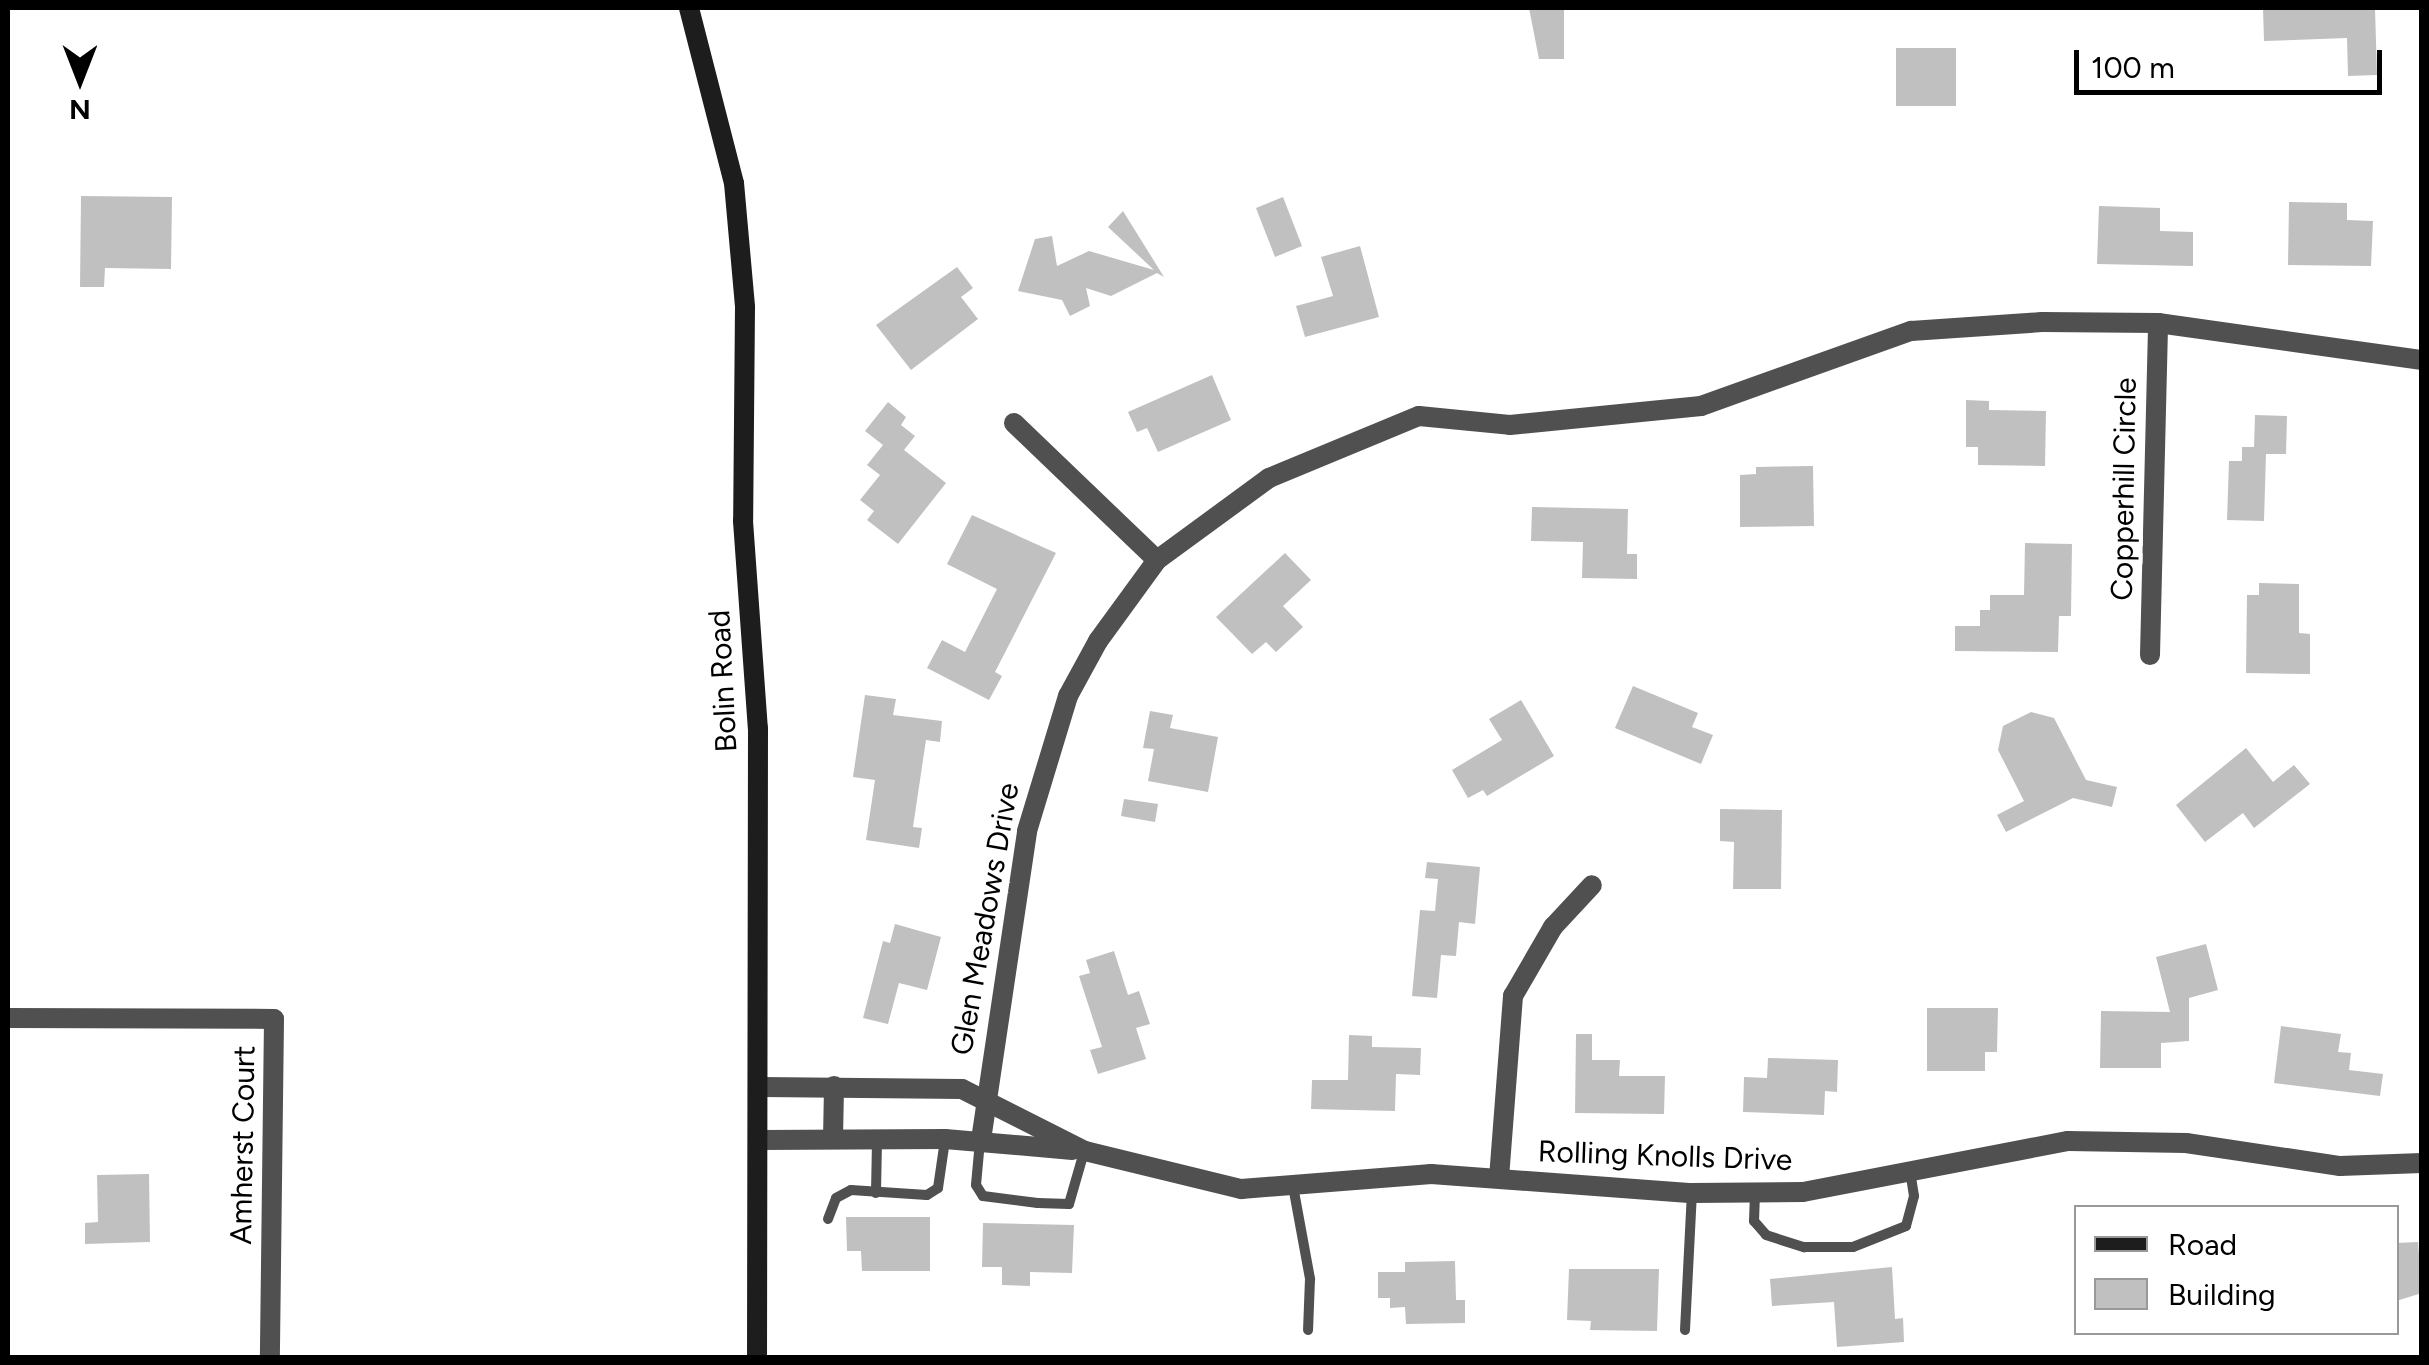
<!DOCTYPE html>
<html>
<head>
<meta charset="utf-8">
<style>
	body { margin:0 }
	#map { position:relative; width:2429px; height:1365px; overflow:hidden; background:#fff; font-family:Figtree,sans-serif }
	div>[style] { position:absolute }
	.building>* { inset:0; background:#c0c0c0 }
	.lane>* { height:10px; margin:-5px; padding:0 5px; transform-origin:5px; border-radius:5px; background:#505050 }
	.street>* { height:20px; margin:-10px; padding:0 10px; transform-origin:10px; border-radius:10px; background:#505050 }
	.secondary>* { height:20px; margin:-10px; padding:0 10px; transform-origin:10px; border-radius:10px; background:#1d1d1d }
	span { translate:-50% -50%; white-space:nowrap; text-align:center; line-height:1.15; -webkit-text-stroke:8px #fff; paint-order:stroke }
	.street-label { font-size:30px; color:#000 }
	.frame { position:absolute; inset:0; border:10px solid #000; pointer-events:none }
	.legend { position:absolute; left:2074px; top:1205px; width:325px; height:130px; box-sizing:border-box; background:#fff; border:2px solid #999; margin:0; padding:12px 18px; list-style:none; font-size:30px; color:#000 }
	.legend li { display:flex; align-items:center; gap:20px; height:50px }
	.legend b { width:50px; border:2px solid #999 }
	.north { position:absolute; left:30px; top:30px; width:100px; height:100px; -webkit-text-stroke:8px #fff; paint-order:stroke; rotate:180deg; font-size:28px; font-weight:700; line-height:40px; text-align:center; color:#000 }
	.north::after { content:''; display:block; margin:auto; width:35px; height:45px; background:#000; clip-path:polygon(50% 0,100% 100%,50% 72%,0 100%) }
	.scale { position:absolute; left:2074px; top:50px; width:308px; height:45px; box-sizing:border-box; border:5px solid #000; border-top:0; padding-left:12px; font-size:30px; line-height:35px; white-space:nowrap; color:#000; -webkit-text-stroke:8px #fff; paint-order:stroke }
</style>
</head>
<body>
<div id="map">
	<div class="building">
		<div style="clip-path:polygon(1529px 8px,1564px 8px,1564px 59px,1539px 59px)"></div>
		<div style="clip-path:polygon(2263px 8px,2375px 8px,2377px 75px,2348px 76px,2347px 38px,2264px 41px)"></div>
		<div style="clip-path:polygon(1896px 48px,1956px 48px,1956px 106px,1896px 106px)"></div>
		<div style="clip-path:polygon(81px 196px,172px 197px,171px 269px,105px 268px,104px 287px,80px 287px)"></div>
		<div style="clip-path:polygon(1283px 197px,1302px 246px,1275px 257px,1256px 208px)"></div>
		<div style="clip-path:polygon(2289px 202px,2347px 203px,2347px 220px,2373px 221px,2371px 266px,2288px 265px)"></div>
		<div style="clip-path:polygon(2099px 206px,2160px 208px,2160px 231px,2193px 232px,2193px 266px,2097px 264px)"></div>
		<div style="clip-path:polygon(1123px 211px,1164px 277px,1157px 273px,1111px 296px,1086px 288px,1090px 306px,1070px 316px,1062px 300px,1018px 291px,1035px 239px,1052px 236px,1057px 266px,1089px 251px,1154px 270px,1108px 227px)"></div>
		<div style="clip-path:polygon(1360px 246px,1379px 317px,1305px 337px,1296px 306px,1333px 296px,1321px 257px)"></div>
		<div style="clip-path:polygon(957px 267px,973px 288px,961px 297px,978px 319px,911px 370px,876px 325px)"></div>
		<div style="clip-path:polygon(1212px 375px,1231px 420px,1158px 452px,1147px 428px,1137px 432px,1128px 412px)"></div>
		<div style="clip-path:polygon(1966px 400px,1989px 401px,1989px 410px,2046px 411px,2045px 466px,1978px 465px,1978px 447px,1966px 447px)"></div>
		<div style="clip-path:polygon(888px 402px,906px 417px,901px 425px,915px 436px,904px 450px,946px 483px,898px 544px,867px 520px,874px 511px,860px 500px,880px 475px,867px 465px,883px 445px,865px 431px)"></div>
		<div style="clip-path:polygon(2255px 415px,2287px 416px,2286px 454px,2266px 454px,2264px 521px,2227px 520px,2229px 461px,2242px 461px,2242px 447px,2254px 447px)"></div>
		<div style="clip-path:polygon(1813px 466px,1814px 526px,1740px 527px,1740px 475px,1756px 474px,1756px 467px)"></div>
		<div style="clip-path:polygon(1532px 507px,1628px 509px,1627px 554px,1637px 554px,1637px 579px,1582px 578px,1583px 542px,1531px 541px)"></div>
		<div style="clip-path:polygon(972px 515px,1056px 553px,995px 672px,1002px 676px,989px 700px,927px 668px,942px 640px,965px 652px,997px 589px,947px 564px)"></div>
		<div style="clip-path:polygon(2025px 543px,2072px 544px,2071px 616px,2059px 616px,2058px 652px,1955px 651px,1955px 626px,1980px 626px,1980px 610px,1990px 610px,1990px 595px,2024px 595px)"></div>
		<div style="clip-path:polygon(1285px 553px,1311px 580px,1283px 606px,1303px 627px,1276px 652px,1266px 642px,1252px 654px,1216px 617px)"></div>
		<div style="clip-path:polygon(2259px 583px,2299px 584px,2299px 633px,2310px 634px,2310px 674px,2246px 673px,2247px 595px,2259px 595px)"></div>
		<div style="clip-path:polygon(1633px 686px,1698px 713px,1692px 727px,1713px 735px,1701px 764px,1615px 728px)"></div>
		<div style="clip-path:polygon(865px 695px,896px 699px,893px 715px,942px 721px,940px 742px,926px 740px,913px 827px,922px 828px,919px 848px,866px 840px,875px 780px,853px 777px)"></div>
		<div style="clip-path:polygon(1521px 700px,1554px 756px,1487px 796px,1483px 790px,1468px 798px,1452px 770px,1502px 740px,1489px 719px)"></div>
		<div style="clip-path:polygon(1150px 711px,1173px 715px,1170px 728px,1218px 737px,1208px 792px,1148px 781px,1154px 749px,1143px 748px)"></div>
		<div style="clip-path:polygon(2031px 712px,2054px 718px,2086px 780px,2117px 787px,2112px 807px,2073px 798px,2006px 832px,1997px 815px,2024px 801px,1998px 750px,2003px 726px)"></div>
		<div style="clip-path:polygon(2246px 748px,2273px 782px,2294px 765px,2310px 784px,2254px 828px,2243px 813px,2205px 842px,2176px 805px)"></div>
		<div style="clip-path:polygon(1124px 799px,1158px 804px,1155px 822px,1121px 816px)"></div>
		<div style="clip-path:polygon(1720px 809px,1782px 810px,1781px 889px,1733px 889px,1734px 842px,1720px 841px)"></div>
		<div style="clip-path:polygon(1427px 862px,1480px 867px,1475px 924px,1459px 922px,1456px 956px,1441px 955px,1437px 998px,1412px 996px,1420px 910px,1435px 911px,1438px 879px,1425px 878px)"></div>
		<div style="clip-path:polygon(895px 924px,941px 937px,927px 990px,899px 983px,888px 1024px,863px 1018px,883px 941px,890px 943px)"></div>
		<div style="clip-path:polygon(2206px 944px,2218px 990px,2189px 998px,2189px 1041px,2161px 1043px,2161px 1068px,2100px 1068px,2101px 1011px,2170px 1012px,2156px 957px)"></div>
		<div style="clip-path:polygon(1114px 951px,1128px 995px,1139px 991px,1150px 1024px,1136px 1028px,1146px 1059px,1098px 1074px,1090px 1050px,1102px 1047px,1079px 976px,1090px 973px,1086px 960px)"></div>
		<div style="clip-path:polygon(1927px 1008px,1998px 1008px,1997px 1052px,1985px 1052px,1985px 1071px,1927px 1071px)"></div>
		<div style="clip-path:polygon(2281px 1026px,2341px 1034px,2338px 1052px,2351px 1053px,2349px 1070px,2383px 1074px,2380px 1096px,2274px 1083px)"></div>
		<div style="clip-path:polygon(1576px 1034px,1592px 1034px,1592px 1060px,1620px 1060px,1619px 1076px,1665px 1076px,1664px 1114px,1575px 1113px)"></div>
		<div style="clip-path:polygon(1349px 1035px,1372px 1036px,1372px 1047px,1421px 1048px,1420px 1075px,1396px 1074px,1395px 1111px,1311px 1109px,1312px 1080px,1348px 1080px)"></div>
		<div style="clip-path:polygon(1768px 1058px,1838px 1060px,1837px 1092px,1825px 1091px,1824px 1115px,1743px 1112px,1744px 1077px,1767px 1078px)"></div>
		<div style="clip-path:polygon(149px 1174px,150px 1242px,85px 1244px,85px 1223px,98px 1222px,97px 1175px)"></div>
		<div style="clip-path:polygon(846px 1217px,930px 1217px,930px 1271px,862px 1271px,861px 1251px,847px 1251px)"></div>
		<div style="clip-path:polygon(983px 1223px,1074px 1225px,1072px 1273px,1030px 1272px,1030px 1286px,1002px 1285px,1002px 1267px,982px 1267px)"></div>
		<div style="clip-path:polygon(2418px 1242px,2422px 1293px,2396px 1301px,2396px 1243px)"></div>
		<div style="clip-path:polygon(1455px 1261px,1456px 1300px,1465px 1300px,1465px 1323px,1406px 1324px,1405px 1307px,1390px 1308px,1390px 1298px,1378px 1298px,1378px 1272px,1405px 1272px,1405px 1262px)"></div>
		<div style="clip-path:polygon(1892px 1267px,1895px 1319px,1903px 1318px,1904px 1342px,1837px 1347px,1834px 1302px,1772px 1306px,1770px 1279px)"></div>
		<div style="clip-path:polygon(1569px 1269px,1659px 1269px,1657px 1331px,1590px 1330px,1591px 1321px,1567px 1320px)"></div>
	</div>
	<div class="lane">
		<div style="left:980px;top:1141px;width:44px;rotate:95.2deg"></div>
		<div style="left:976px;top:1185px;width:13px;rotate:58deg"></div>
		<div style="left:983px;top:1196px;width:55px;rotate:7.3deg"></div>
		<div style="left:1038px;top:1203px;width:31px;rotate:2deg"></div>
		<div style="left:1069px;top:1204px;width:54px;rotate:-73.9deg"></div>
		<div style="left:1293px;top:1186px;width:95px;rotate:79.6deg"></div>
		<div style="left:1310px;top:1279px;width:51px;rotate:92.2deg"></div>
		<div style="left:876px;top:1193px;width:53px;rotate:-88.9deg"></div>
		<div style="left:1755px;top:1193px;width:28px;rotate:92deg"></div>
		<div style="left:1754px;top:1221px;width:18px;rotate:49deg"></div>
		<div style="left:1766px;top:1235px;width:40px;rotate:18deg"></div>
		<div style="left:1804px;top:1247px;width:49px"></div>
		<div style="left:1853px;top:1247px;width:57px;rotate:-21.6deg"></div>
		<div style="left:1906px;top:1226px;width:31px;rotate:-75deg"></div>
		<div style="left:1914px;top:1196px;width:24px;rotate:-99deg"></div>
		<div style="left:828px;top:1219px;width:22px;rotate:-69deg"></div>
		<div style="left:836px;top:1198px;width:17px;rotate:-28deg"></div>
		<div style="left:851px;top:1190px;width:76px;rotate:3.8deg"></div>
		<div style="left:927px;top:1195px;width:13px;rotate:-32deg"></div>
		<div style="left:938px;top:1188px;width:49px;rotate:-81.7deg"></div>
		<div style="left:1685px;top:1330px;width:137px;rotate:-87.1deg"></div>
	</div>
	<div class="street">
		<div style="left:1014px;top:423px;width:198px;rotate:43.8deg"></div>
		<div style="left:2150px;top:655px;width:332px;rotate:-88.6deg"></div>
		<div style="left:8px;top:1018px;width:266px;rotate:0.2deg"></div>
		<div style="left:274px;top:1019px;width:339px;rotate:90.7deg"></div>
		<div style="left:760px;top:1087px;width:202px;rotate:0.6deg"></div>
		<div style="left:962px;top:1089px;width:138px;rotate:26.8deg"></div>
		<div style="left:1085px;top:1151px;width:161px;rotate:13.7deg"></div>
		<div style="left:1241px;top:1189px;width:191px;rotate:-4.5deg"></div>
		<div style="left:1431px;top:1174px;width:262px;rotate:4.2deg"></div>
		<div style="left:1692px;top:1193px;width:111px;rotate:-0.5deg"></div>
		<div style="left:1803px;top:1192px;width:270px;rotate:-10.9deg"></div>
		<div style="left:2068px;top:1141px;width:118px;rotate:1deg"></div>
		<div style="left:2186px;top:1143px;width:156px;rotate:8.5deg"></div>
		<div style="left:2340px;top:1166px;width:82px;rotate:-2.1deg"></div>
		<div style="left:833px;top:1139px;width:53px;rotate:-88.9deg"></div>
		<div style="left:759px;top:1140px;width:186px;rotate:-0.3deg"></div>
		<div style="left:945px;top:1139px;width:128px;rotate:4.9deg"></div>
		<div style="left:981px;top:1140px;width:312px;rotate:-81.5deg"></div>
		<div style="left:1027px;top:831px;width:141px;rotate:-73.1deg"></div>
		<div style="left:1068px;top:696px;width:63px;rotate:-61.4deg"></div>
		<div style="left:1098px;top:641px;width:100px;rotate:-53.9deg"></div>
		<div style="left:1157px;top:560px;width:139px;rotate:-36.2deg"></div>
		<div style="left:1269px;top:478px;width:162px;rotate:-22.5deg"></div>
		<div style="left:1419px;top:416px;width:91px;rotate:5.6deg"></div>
		<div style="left:1510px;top:425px;width:192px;rotate:-5.7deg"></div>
		<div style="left:1701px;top:406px;width:223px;rotate:-19.7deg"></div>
		<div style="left:1911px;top:331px;width:131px;rotate:-3.9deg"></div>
		<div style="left:2042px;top:322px;width:116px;rotate:0.5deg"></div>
		<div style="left:2158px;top:323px;width:267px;rotate:8deg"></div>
		<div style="left:1499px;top:1178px;width:183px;rotate:-85.6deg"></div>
		<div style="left:1513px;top:996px;width:80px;rotate:-59.9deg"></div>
		<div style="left:1553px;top:927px;width:57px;rotate:-47.1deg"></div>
	</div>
	<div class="secondary">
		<div style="left:689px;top:8px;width:181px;rotate:75.6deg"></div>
		<div style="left:734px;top:183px;width:124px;rotate:84.9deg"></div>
		<div style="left:745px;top:307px;width:214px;rotate:90.5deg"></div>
		<div style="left:743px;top:521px;width:208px;rotate:85.9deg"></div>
		<div style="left:758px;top:728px;width:630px;rotate:90.09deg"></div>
	</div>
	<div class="street-label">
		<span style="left:2124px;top:489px;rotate:-89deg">Copperhill Circle</span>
		<span style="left:723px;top:681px;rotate:-93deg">Bolin Road</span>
		<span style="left:985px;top:919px;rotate:-80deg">Glen Meadows Drive</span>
		<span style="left:243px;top:1145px;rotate:-89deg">Amherst Court</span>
		<span style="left:1665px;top:1156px;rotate:2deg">Rolling Knolls Drive</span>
	</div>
	<div class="frame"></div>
	<ul class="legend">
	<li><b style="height:12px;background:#1d1d1d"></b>Road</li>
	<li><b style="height:28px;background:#c0c0c0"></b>Building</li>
	</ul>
	<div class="north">N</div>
	<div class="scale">100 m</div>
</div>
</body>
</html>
